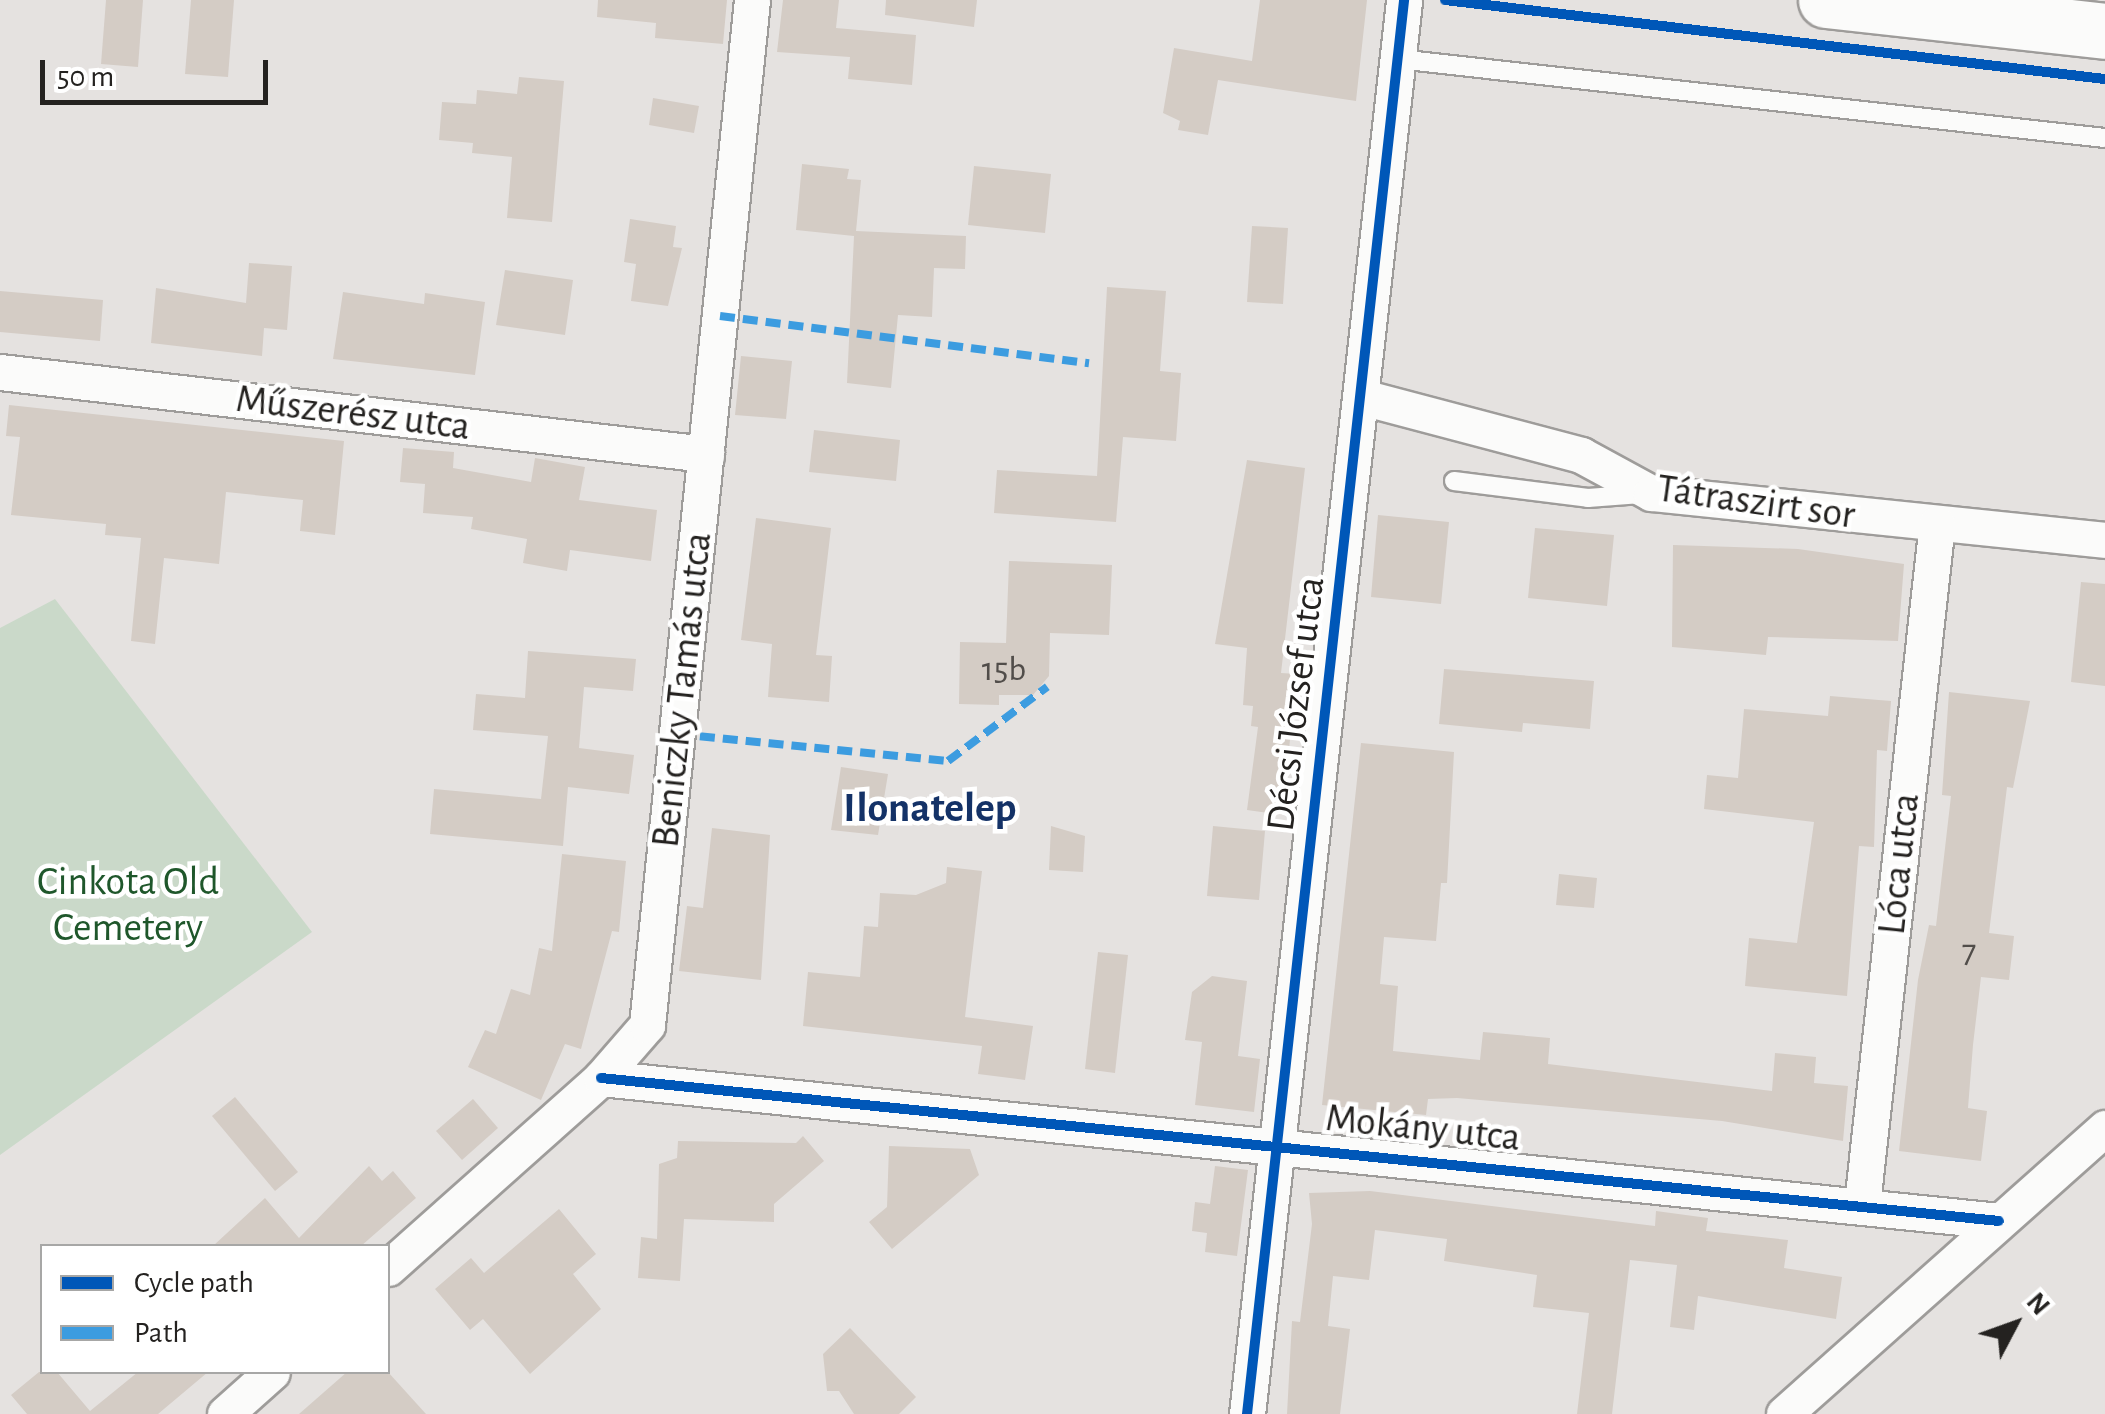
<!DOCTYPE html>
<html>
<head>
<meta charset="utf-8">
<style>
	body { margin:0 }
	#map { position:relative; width:2105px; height:1414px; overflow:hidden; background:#e5e2e0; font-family:"Alegreya Sans",sans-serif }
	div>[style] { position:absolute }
	.green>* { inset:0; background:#cad9c9 }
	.building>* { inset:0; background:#d4ccc5 }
	.roads { filter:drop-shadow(2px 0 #9e9c9a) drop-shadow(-2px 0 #9e9c9a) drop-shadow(0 2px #9e9c9a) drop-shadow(0 -2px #9e9c9a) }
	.service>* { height:18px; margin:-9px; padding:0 9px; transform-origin:9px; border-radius:9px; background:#fbfbfa }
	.minor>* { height:35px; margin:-17.5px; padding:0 17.5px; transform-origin:17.5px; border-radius:17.5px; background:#fbfbfa }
	.primary>* { height:55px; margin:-27.5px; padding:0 27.5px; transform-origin:27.5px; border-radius:27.5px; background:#fbfbfa }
	.quiet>* { height:8px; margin-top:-4px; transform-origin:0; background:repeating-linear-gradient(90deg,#3c9ce0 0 15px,transparent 0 23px) }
	.cycleway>* { height:10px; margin:-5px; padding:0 5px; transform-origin:5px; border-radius:5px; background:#0057b8 }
	span { translate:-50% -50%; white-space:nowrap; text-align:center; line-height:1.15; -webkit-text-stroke:9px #fff; paint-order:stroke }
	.number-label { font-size:35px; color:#514d4a }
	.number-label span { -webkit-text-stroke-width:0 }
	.street-label { font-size:40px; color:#242220 }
	.park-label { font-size:40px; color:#1f572b }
	.neighbourhood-label { font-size:42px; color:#143267; font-weight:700 }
	.legend { position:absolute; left:40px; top:1244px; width:350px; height:130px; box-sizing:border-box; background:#fff; border:2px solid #a7a7a6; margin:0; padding:12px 18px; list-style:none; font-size:30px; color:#242220 }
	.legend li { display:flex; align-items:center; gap:20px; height:50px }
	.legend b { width:50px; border:2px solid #a7a7a6 }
	.north { position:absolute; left:1965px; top:1274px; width:100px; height:100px; -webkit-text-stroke:8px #fff; paint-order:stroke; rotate:49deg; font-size:28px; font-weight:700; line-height:40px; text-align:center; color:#242220 }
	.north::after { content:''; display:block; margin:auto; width:35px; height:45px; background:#242220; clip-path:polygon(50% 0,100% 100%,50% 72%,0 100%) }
	.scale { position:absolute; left:40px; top:60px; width:228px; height:45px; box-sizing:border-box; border:5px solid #242220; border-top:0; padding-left:12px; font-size:30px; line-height:35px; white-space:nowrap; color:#242220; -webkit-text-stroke:8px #fff; paint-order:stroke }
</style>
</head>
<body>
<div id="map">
	<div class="green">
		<div style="clip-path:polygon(55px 599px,312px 932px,0 1155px,0 628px)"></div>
	</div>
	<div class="building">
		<div style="clip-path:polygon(106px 0,143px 0,138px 67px,101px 64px)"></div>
		<div style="clip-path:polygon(191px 0,234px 0,228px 77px,185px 74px)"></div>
		<div style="clip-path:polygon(598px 0,727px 0,723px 44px,655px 38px,656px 23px,597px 17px)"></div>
		<div style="clip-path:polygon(783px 0,839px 0,836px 28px,916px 35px,912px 85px,848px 79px,850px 57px,777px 52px)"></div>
		<div style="clip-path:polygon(886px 0,977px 0,974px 27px,885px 15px)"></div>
		<div style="clip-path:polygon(1260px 0,1367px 0,1356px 101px,1218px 80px,1208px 135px,1178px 130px,1180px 121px,1163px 113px,1174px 48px,1252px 61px)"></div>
		<div style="clip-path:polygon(519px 77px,564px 81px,552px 222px,507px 218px,512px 157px,472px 153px,473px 143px,439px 140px,442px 102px,476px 104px,477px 90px,517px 94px)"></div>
		<div style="clip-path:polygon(653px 98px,699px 106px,694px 133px,649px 125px)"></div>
		<div style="clip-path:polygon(802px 164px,849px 169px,847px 179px,861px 180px,856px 231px,966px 236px,965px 269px,934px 268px,932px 317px,898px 315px,891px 388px,847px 383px,854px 236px,796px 230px)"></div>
		<div style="clip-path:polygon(974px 166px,1051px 174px,1045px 233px,968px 225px)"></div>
		<div style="clip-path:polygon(630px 219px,676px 226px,673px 247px,682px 248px,668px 306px,631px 301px,636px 264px,624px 262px)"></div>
		<div style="clip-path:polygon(1252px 226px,1288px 228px,1283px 304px,1247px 302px)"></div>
		<div style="clip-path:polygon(249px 263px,292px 266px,287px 330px,264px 328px,262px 356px,151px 343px,156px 288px,246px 303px)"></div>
		<div style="clip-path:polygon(505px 270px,573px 280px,565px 335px,496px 325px)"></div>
		<div style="clip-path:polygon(1107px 287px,1166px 291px,1160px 371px,1181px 373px,1176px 441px,1123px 437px,1116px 522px,994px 513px,997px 470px,1097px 476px)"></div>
		<div style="clip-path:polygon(0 291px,103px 300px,100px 341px,0 332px)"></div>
		<div style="clip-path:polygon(343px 292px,424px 304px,425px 293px,485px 302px,475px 375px,333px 359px)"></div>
		<div style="clip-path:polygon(741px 356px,792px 361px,786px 419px,735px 415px)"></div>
		<div style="clip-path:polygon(9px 405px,344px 441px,335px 535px,300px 531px,303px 500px,226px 492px,219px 564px,164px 558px,155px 644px,131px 641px,141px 538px,105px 535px,106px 524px,11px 515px,20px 437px,6px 436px)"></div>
		<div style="clip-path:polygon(814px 430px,900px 440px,896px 481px,809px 472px)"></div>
		<div style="clip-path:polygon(403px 448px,454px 452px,453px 468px,531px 482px,535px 458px,585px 467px,579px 500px,657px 510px,651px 561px,570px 550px,567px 571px,523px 563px,527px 539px,471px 529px,473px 517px,423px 513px,425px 484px,400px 482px)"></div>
		<div style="clip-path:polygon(1247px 460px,1305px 468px,1281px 673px,1297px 674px,1282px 815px,1247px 810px,1258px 727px,1251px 726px,1253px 706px,1243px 705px,1247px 648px,1215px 644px)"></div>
		<div style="clip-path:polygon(1378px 515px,1449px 522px,1441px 604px,1371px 597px)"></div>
		<div style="clip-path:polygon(756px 518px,831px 528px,816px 655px,832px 656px,829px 702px,768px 697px,772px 644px,741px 640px)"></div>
		<div style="clip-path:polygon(1535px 528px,1614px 535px,1607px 606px,1528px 598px)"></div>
		<div style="clip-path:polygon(1673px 545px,1798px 549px,1904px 564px,1898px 641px,1768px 637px,1766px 655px,1672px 647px)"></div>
		<div style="clip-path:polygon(1009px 561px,1112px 565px,1109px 635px,1050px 633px,1049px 676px,1033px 695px,999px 695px,999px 705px,959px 704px,960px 642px,1006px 643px)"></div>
		<div style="clip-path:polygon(2081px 582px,2105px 584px,2105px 686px,2071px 682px)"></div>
		<div style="clip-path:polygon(528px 651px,636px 659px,633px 691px,584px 687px,579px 748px,634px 755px,629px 794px,568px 787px,563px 846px,430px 834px,434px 789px,541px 799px,548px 736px,473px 730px,476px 694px,525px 698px)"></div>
		<div style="clip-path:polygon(1444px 669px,1594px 681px,1590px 729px,1523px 723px,1522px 732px,1439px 724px)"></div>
		<div style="clip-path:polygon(1949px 692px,2030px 701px,2013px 788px,2007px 787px,1989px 933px,2014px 936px,2009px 980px,1981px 977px,1973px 1045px,1968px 1108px,1987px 1111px,1981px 1161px,1899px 1151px,1918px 980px,1929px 925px,1936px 926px,1951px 796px,1942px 795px)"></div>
		<div style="clip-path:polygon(1830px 696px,1891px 701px,1887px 751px,1877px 750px,1874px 847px,1859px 846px,1847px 996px,1745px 986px,1749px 938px,1797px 943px,1814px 822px,1704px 809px,1707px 775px,1738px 778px,1744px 709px,1828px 716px)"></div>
		<div style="clip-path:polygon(1361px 743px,1454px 752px,1447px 883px,1441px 883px,1436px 941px,1384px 937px,1380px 984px,1398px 986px,1393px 1051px,1480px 1060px,1483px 1032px,1550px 1038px,1548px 1064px,1772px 1091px,1775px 1053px,1816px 1057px,1814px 1083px,1848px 1086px,1843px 1141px,1722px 1121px,1457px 1098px,1428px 1099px,1426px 1115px,1322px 1105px)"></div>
		<div style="clip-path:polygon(841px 767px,888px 774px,878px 835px,831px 830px)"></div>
		<div style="clip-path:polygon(1051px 826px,1085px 836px,1083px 872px,1049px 870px)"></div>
		<div style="clip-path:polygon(1213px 826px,1265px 831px,1259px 900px,1207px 896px)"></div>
		<div style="clip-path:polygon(712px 828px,770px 835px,761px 980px,679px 971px,687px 906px,703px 908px)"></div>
		<div style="clip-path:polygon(562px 854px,626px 861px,619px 932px,612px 931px,581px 1049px,565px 1044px,541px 1100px,468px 1067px,485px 1030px,496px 1034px,511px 989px,530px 995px,539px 948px,552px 951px)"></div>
		<div style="clip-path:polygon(947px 867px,982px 871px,965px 1017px,1033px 1026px,1025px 1080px,978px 1074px,982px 1046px,803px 1026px,808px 972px,860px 977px,864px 926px,878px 927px,880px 893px,916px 895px,946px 883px)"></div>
		<div style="clip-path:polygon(1559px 874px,1597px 878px,1594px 908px,1556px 905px)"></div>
		<div style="clip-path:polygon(1098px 952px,1128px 955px,1115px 1073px,1085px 1069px)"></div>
		<div style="clip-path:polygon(1212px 976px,1247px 981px,1238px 1056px,1260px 1059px,1254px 1112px,1195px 1105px,1202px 1042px,1185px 1040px,1192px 992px)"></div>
		<div style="clip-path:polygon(235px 1097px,298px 1172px,275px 1191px,212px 1116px)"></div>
		<div style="clip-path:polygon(473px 1099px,498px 1128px,462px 1160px,436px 1131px)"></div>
		<div style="clip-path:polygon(803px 1136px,824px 1161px,774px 1204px,774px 1222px,684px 1219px,680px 1281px,638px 1278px,641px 1237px,657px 1239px,659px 1164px,677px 1158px,678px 1141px,796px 1143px)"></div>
		<div style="clip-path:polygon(889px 1146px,970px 1149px,979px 1175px,892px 1249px,869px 1222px,887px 1207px)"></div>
		<div style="clip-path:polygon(369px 1166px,382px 1181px,393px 1171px,416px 1198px,361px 1246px,213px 1246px,265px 1198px,299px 1238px)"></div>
		<div style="clip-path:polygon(1215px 1166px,1248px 1170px,1237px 1256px,1205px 1252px,1207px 1233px,1192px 1231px,1195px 1202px,1210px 1204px)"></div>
		<div style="clip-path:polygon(1370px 1191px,1655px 1226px,1656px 1211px,1708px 1218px,1706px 1231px,1788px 1240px,1784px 1268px,1842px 1277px,1836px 1319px,1698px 1296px,1694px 1330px,1670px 1327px,1677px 1265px,1630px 1260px,1612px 1414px,1577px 1414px,1589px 1313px,1533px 1307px,1537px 1275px,1444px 1261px,1447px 1239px,1375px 1230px,1369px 1280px,1333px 1276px,1328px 1326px,1350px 1329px,1340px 1414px,1287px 1414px,1292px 1321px,1300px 1322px,1312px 1224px,1309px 1193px)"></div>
		<div style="clip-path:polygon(559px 1209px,596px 1254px,573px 1274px,601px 1309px,530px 1374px,483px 1319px,470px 1330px,435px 1289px,471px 1258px,484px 1273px)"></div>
		<div style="clip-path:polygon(850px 1328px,916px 1397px,899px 1414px,854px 1414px,839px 1391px,827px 1391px,823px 1354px)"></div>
		<div style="clip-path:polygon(39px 1372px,57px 1372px,90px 1411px,138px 1372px,208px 1372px,158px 1414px,27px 1414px,11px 1395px)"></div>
		<div style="clip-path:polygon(347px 1372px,388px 1372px,426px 1414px,299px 1414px)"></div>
	</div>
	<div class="roads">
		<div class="service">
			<div style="left:1398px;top:59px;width:711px;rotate:6.38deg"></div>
			<div style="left:1454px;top:481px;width:135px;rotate:7.2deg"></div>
			<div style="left:1588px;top:498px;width:53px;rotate:-4.3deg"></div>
		</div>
		<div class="minor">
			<div style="left:0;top:372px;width:711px;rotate:6.63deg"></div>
			<div style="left:1362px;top:397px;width:227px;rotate:14.8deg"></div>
			<div style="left:1581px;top:455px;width:80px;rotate:28.5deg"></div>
			<div style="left:1651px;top:493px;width:456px;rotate:5.9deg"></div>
			<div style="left:601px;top:1078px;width:1405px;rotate:5.84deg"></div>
			<div style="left:1862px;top:1204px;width:685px;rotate:-83.72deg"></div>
			<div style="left:388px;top:1268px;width:285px;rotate:-41.7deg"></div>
			<div style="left:601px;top:1078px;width:70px;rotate:-49deg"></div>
			<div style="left:647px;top:1025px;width:1030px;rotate:-84.15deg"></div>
			<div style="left:225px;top:1414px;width:63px;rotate:-41.8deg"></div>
			<div style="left:1247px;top:1414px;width:1423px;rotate:-83.66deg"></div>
			<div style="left:1784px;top:1414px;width:430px;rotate:-41.7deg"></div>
		</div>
		<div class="primary">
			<div style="left:1826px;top:0;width:281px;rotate:6.3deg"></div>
		</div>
	</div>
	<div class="quiet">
		<div style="left:720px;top:316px;width:372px;rotate:7.3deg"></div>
		<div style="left:677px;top:734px;width:272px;rotate:5.7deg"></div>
		<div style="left:948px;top:761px;width:124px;rotate:-36.8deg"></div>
	</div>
	<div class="cycleway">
		<div style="left:1445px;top:0;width:665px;rotate:6.83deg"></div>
		<div style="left:601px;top:1078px;width:1405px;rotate:5.84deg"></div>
		<div style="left:1247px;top:1414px;width:1423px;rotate:-83.66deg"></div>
	</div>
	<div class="number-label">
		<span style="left:1004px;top:670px">15b</span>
		<span style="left:1969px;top:952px">7</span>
	</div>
	<div class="street-label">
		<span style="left:353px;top:413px;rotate:7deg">Műszerész utca</span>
		<span style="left:1756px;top:502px;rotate:8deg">Tátraszirt sor</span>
		<span style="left:682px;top:690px;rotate:-84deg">Beniczky Tamás utca</span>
		<span style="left:1296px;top:704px;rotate:-83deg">Décsi József utca</span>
		<span style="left:1899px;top:864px;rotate:-84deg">Lóca utca</span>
		<span style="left:1423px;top:1128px;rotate:6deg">Mokány utca</span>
	</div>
	<div class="park-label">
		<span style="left:128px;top:905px">Cinkota Old<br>Cemetery</span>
	</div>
	<div class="neighbourhood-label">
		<span style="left:930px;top:808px">Ilonatelep</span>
	</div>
	<ul class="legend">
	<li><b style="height:12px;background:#0057b8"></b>Cycle path</li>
	<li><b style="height:12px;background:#3c9ce0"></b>Path</li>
	</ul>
	<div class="north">N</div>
	<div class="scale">50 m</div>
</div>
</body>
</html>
